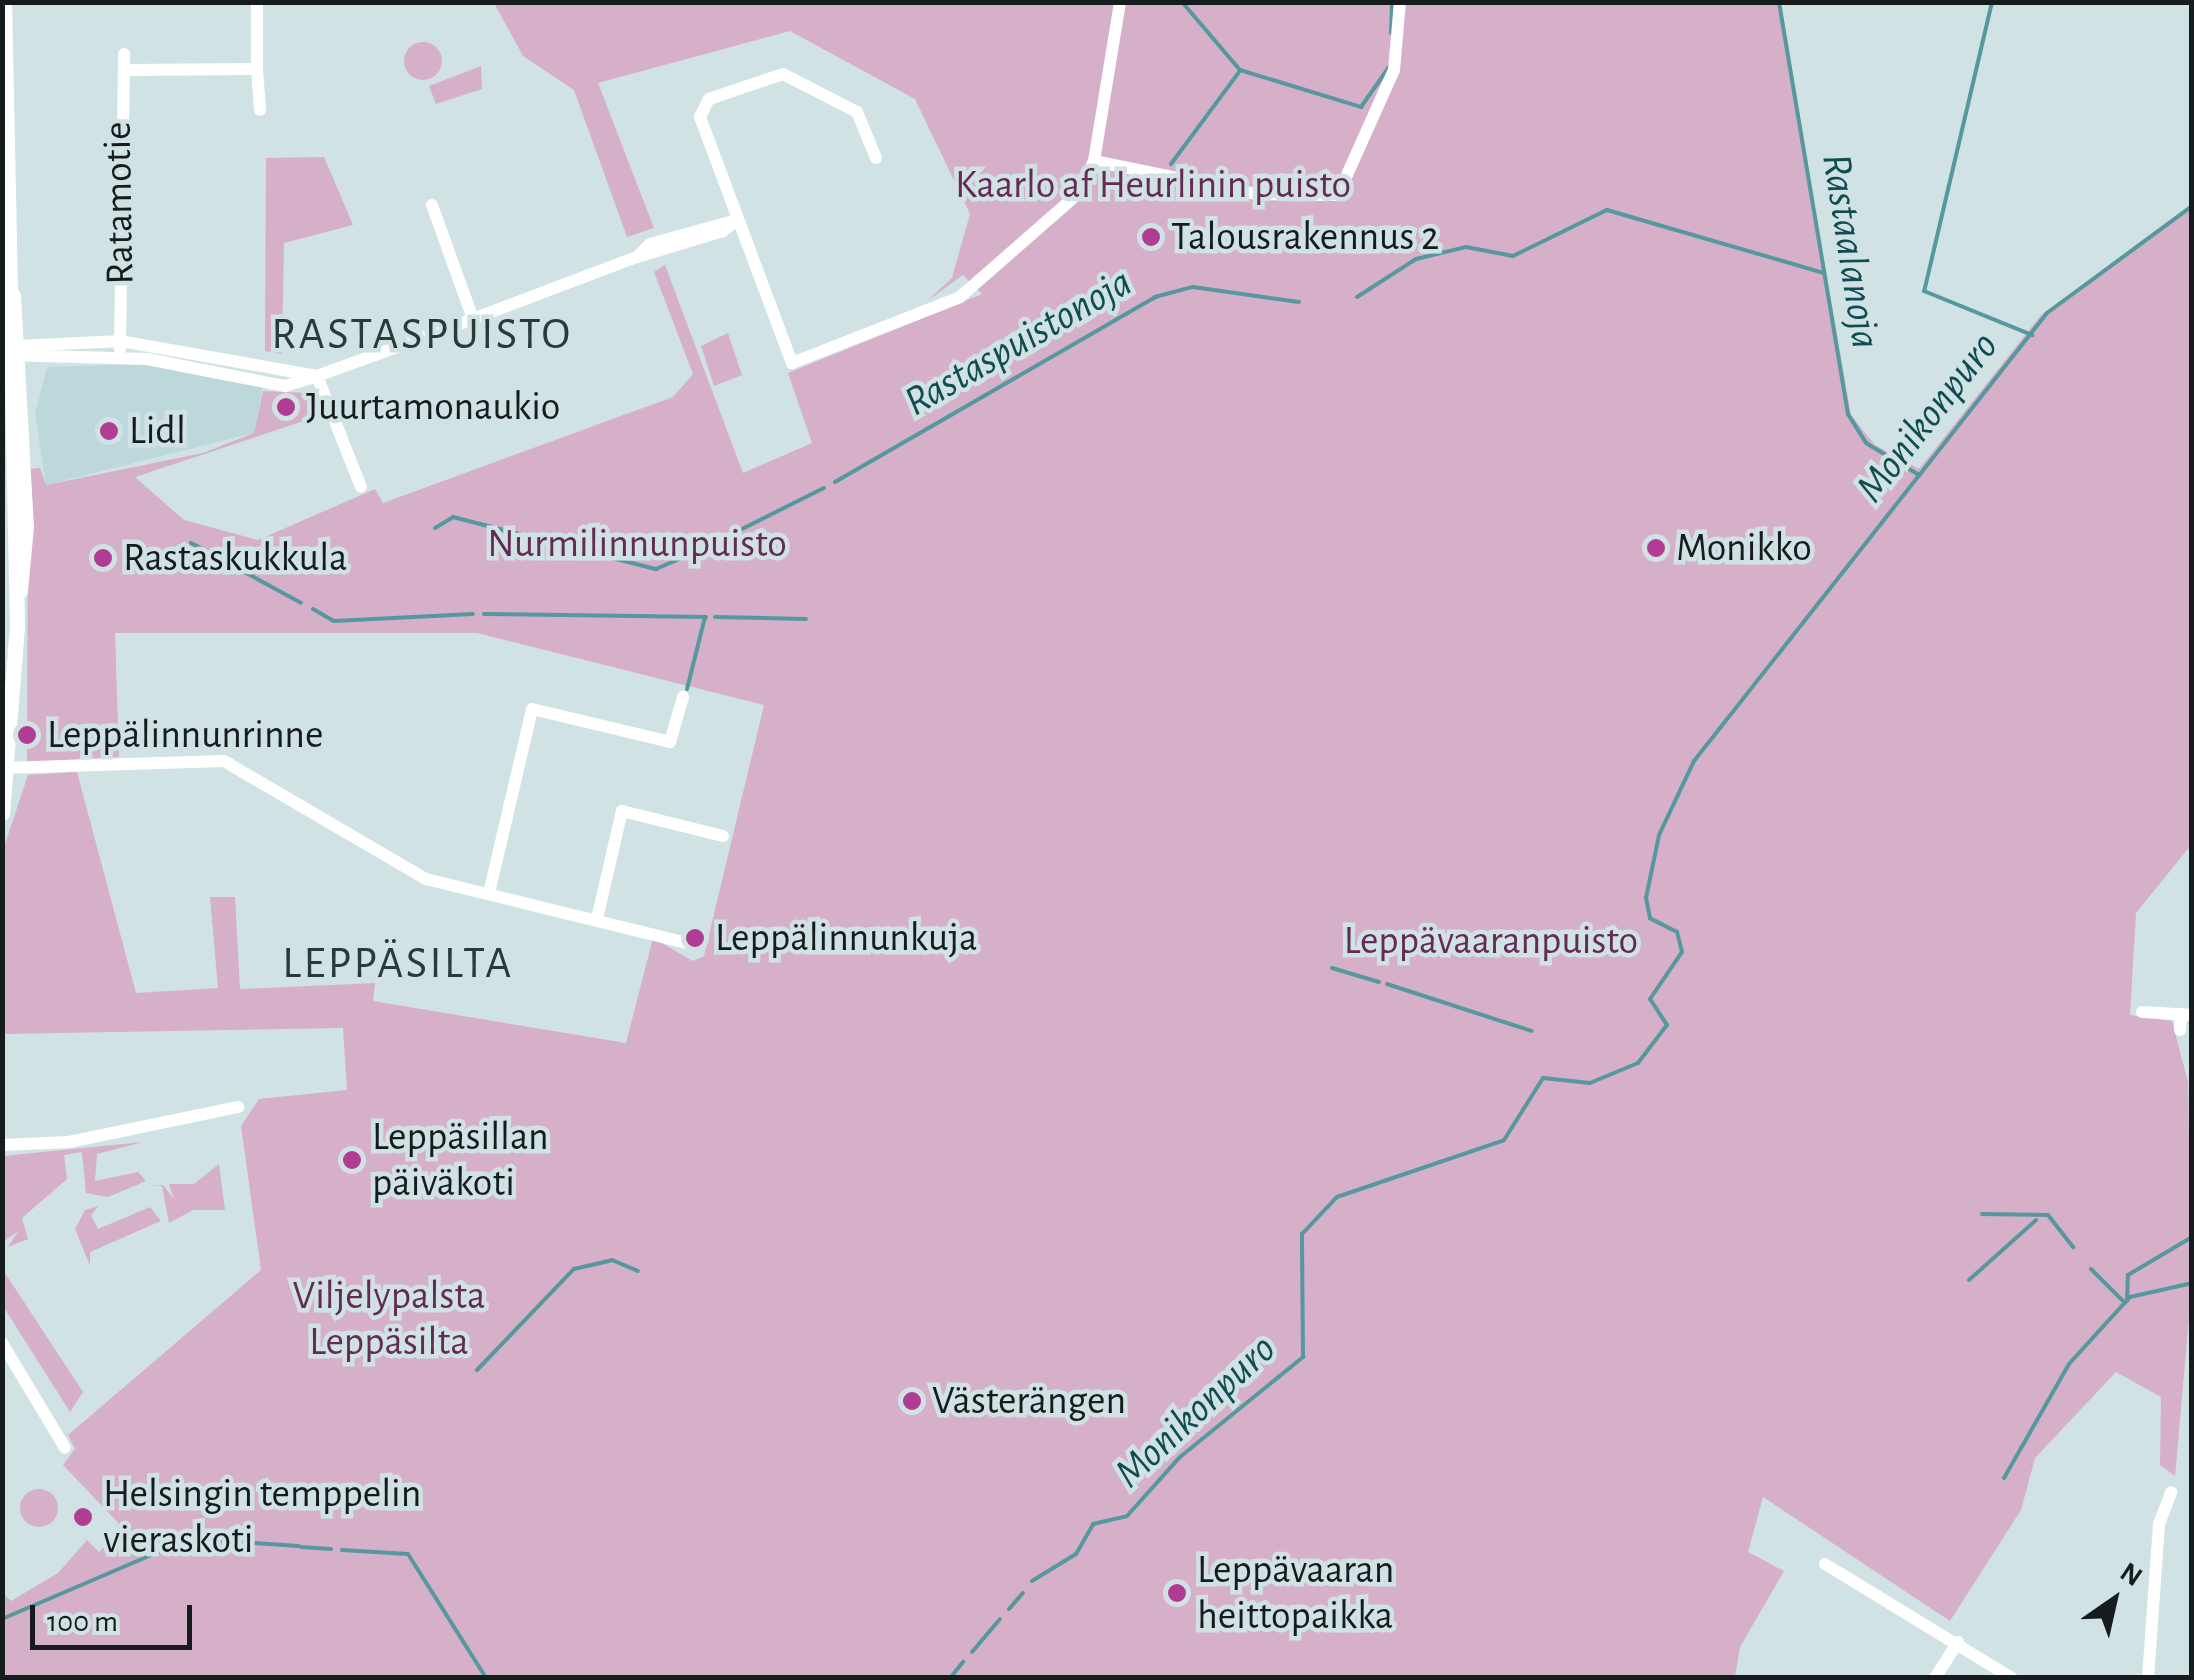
<!DOCTYPE html>
<html>
<head>
<meta charset="utf-8">
<style>
	body { margin:0 }
	#map { position:relative; width:2194px; height:1680px; overflow:hidden; background:#d1e2e4; font-family:"Alegreya Sans",sans-serif }
	div>[style] { position:absolute }
	.built>* { inset:0; background:#bdd8da }
	.green>* { inset:0; background:#d6afc9 }
	.round { border-radius:50% }
	.stream>* { height:4px; margin:-2px; padding:0 2px; transform-origin:2px; border-radius:2px; background:#55989d }
	.minor>* { height:12px; margin:-6px; padding:0 6px; transform-origin:6px; border-radius:6px; background:#fff }
	.major>* { height:15px; margin:-7.5px; padding:0 7.5px; transform-origin:7.5px; border-radius:7.5px; background:#fff }
	.dots>* { width:28px; height:28px; translate:-50% -50%; box-sizing:border-box; border:5px solid #d1e2e4; border-radius:50% }
	span { translate:-50% -50%; white-space:nowrap; text-align:center; line-height:1.15; -webkit-text-stroke:9px #d1e2e4; paint-order:stroke }
	.park-label { font-size:40px; color:#642b54 }
	.street-label { font-size:40px; color:#161c1d }
	.poi-label { font-size:40px; color:#161c1d }
	.left { translate:0 -50%; text-align:left }
	.water-label { font-size:42px; color:#104c51; font-style:italic }
	.quarter-label { font-size:45px; color:#2a393a; letter-spacing:2.5px }
	.frame { position:absolute; inset:0; border:5px solid #161c1d; pointer-events:none }
	.north { position:absolute; left:2064px; top:1550px; width:100px; height:100px; -webkit-text-stroke:8px #d1e2e4; paint-order:stroke; rotate:34deg; font-size:28px; font-weight:700; line-height:40px; text-align:center; color:#161c1d }
	.north::after { content:''; display:block; margin:auto; width:35px; height:45px; background:#161c1d; clip-path:polygon(50% 0,100% 100%,50% 72%,0 100%) }
	.scale { position:absolute; left:30px; top:1605px; width:162px; height:45px; box-sizing:border-box; border:5px solid #161c1d; border-top:0; padding-left:12px; font-size:30px; line-height:35px; white-space:nowrap; color:#161c1d; -webkit-text-stroke:8px #d1e2e4; paint-order:stroke }
</style>
</head>
<body>
<div id="map">
	<div class="built">
		<div style="clip-path:polygon(148px 364px,263px 385px,254px 433px,46px 485px,35px 414px,47px 367px)"></div>
	</div>
	<div class="green">
		<div style="clip-path:polygon(494px 3px,1779px 3px,1851px 415px,1875px 445px,1919px 469px,2041px 315px,2191px 206px,2191px 845px,2136px 913px,2130px 1015px,2172px 1021px,2188px 1082px,2192px 1285px,2175px 1476px,2160px 1465px,2161px 1397px,2116px 1372px,2035px 1458px,2021px 1510px,1950px 1621px,1763px 1497px,1748px 1552px,1784px 1571px,1740px 1647px,1735px 1677px,3px 1677px,2px 1592px,11px 1601px,58px 1573px,87px 1540px,99px 1552px,123px 1528px,63px 1465px,75px 1449px,68px 1435px,261px 1270px,241px 1126px,259px 1099px,347px 1090px,343px 1028px,3px 1034px,3px 850px,28px 775px,77px 772px,136px 993px,218px 988px,210px 897px,235px 897px,240px 989px,375px 983px,373px 1001px,626px 1043px,653px 938px,693px 961px,704px 956px,764px 705px,477px 633px,115px 633px,119px 757px,27px 762px,28px 469px,40px 468px,46px 485px,203px 453px,254px 433px,263px 391px,308px 393px,322px 415px,135px 477px,184px 520px,258px 540px,375px 489px,383px 503px,673px 397px,693px 374px,654px 272px,665px 265px,743px 473px,812px 443px,788px 373px,982px 294px,963px 275px,927px 301px,952px 278px,970px 214px,915px 99px,790px 31px,598px 83px,654px 228px,627px 237px,574px 90px,523px 56px)"></div>
		<div class="round" style="left:404px;top:42px;width:38px;height:38px"></div>
		<div style="clip-path:polygon(481px 66px,482px 89px,436px 104px,429px 86px)"></div>
		<div style="clip-path:polygon(324px 157px,353px 225px,284px 243px,282px 354px,265px 351px,266px 158px)"></div>
		<div style="clip-path:polygon(728px 333px,742px 375px,714px 386px,701px 346px)"></div>
		<div style="clip-path:polygon(143px 1142px,97px 1154px,95px 1181px,138px 1172px,146px 1181px,108px 1197px,86px 1193px,82px 1152px,64px 1155px,67px 1179px,22px 1218px,28px 1239px,8px 1247px,18px 1231px,3px 1242px,3px 1156px)"></div>
		<div style="clip-path:polygon(219px 1164px,225px 1210px,193px 1210px,169px 1223px,162px 1186px,149px 1186px,163px 1185px,174px 1199px,169px 1184px,194px 1184px)"></div>
		<div style="clip-path:polygon(99px 1206px,91px 1215px,98px 1229px,150px 1207px,161px 1221px,90px 1252px,90px 1266px,75px 1229px,85px 1210px)"></div>
		<div style="clip-path:polygon(3px 1270px,83px 1392px,70px 1412px,3px 1306px)"></div>
		<div class="round" style="left:20px;top:1489px;width:38px;height:38px"></div>
	</div>
	<div class="stream">
		<div style="left:1182px;top:2px;width:89px;rotate:49.5deg"></div>
		<div style="left:1240px;top:70px;width:127px;rotate:17deg"></div>
		<div style="left:1361px;top:107px;width:49px;rotate:-55deg"></div>
		<div style="left:1779px;top:2px;width:418px;rotate:80.5deg"></div>
		<div style="left:1848px;top:414px;width:34px;rotate:58deg"></div>
		<div style="left:1866px;top:443px;width:62px;rotate:31.1deg"></div>
		<div style="left:1992px;top:2px;width:297px;rotate:103.2deg"></div>
		<div style="left:1924px;top:291px;width:117px;rotate:22.2deg"></div>
		<div style="left:1391px;top:33px;width:31px;rotate:-88deg"></div>
		<div style="left:1171px;top:164px;width:114px;rotate:-53.5deg"></div>
		<div style="left:1357px;top:297px;width:70px;rotate:-32.8deg"></div>
		<div style="left:1416px;top:259px;width:51px;rotate:-13.5deg"></div>
		<div style="left:1466px;top:247px;width:48px;rotate:10.8deg"></div>
		<div style="left:1513px;top:256px;width:105px;rotate:-26.1deg"></div>
		<div style="left:1607px;top:210px;width:226px;rotate:16.2deg"></div>
		<div style="left:835px;top:482px;width:370px;rotate:-30deg"></div>
		<div style="left:1155px;top:297px;width:39px;rotate:-15deg"></div>
		<div style="left:1193px;top:287px;width:107px;rotate:8.1deg"></div>
		<div style="left:435px;top:528px;width:21px;rotate:-31deg"></div>
		<div style="left:453px;top:517px;width:210px;rotate:14.4deg"></div>
		<div style="left:656px;top:569px;width:48px;rotate:-23.4deg"></div>
		<div style="left:191px;top:543px;width:25px;rotate:27deg"></div>
		<div style="left:704px;top:548px;width:134px;rotate:-26.6deg"></div>
		<div style="left:228px;top:563px;width:83px;rotate:28.7deg"></div>
		<div style="left:313px;top:609px;width:24px;rotate:30deg"></div>
		<div style="left:334px;top:621px;width:139px;rotate:-2.9deg"></div>
		<div style="left:484px;top:614px;width:222px;rotate:0.8deg"></div>
		<div style="left:715px;top:617px;width:91px;rotate:1.3deg"></div>
		<div style="left:687px;top:689px;width:74px;rotate:-76deg"></div>
		<div style="left:1332px;top:968px;width:49px;rotate:16.6deg"></div>
		<div style="left:1387px;top:984px;width:152px;rotate:18deg"></div>
		<div style="left:1982px;top:1214px;width:66px;rotate:0.9deg"></div>
		<div style="left:2048px;top:1215px;width:41px;rotate:52deg"></div>
		<div style="left:2091px;top:1269px;width:48px;rotate:45deg"></div>
		<div style="left:1969px;top:1280px;width:90px;rotate:-41.8deg"></div>
		<div style="left:2127px;top:1301px;width:26px;rotate:-88deg"></div>
		<div style="left:2128px;top:1275px;width:74px;rotate:-30.7deg"></div>
		<div style="left:477px;top:1370px;width:140px;rotate:-46.2deg"></div>
		<div style="left:574px;top:1269px;width:39px;rotate:-13deg"></div>
		<div style="left:612px;top:1260px;width:28px;rotate:23deg"></div>
		<div style="left:2004px;top:1478px;width:131px;rotate:-60.3deg"></div>
		<div style="left:2069px;top:1364px;width:91px;rotate:-47.7deg"></div>
		<div style="left:2130px;top:1297px;width:64px;rotate:-12.7deg"></div>
		<div style="left:301px;top:1547px;width:30px;rotate:4deg"></div>
		<div style="left:342px;top:1550px;width:66px;rotate:3.5deg"></div>
		<div style="left:408px;top:1554px;width:146px;rotate:57.8deg"></div>
		<div style="left:1032px;top:1581px;width:52px;rotate:-31.5deg"></div>
		<div style="left:1076px;top:1554px;width:34px;rotate:-60deg"></div>
		<div style="left:1093px;top:1524px;width:35px;rotate:-13deg"></div>
		<div style="left:1127px;top:1516px;width:79px;rotate:-48.1deg"></div>
		<div style="left:1180px;top:1457px;width:159px;rotate:-39.1deg"></div>
		<div style="left:1303px;top:1357px;width:123px;rotate:-90.5deg"></div>
		<div style="left:1302px;top:1234px;width:51px;rotate:-46.6deg"></div>
		<div style="left:1337px;top:1197px;width:176px;rotate:-18.8deg"></div>
		<div style="left:1504px;top:1140px;width:73px;rotate:-57.8deg"></div>
		<div style="left:1543px;top:1078px;width:47px;rotate:6.1deg"></div>
		<div style="left:1590px;top:1083px;width:52px;rotate:-22.6deg"></div>
		<div style="left:1638px;top:1063px;width:48px;rotate:-52.7deg"></div>
		<div style="left:1667px;top:1025px;width:31px;rotate:-123deg"></div>
		<div style="left:1650px;top:999px;width:57px;rotate:-55.8deg"></div>
		<div style="left:1682px;top:952px;width:21px;rotate:-104deg"></div>
		<div style="left:1677px;top:932px;width:30px;rotate:-153deg"></div>
		<div style="left:1650px;top:918px;width:20px;rotate:-101deg"></div>
		<div style="left:1646px;top:898px;width:64px;rotate:-78.3deg"></div>
		<div style="left:1659px;top:835px;width:82px;rotate:-64.7deg"></div>
		<div style="left:1694px;top:761px;width:570px;rotate:-51.76deg"></div>
		<div style="left:2047px;top:313px;width:180px;rotate:-36.4deg"></div>
		<div style="left:1009px;top:1609px;width:21px;rotate:-49deg"></div>
		<div style="left:2px;top:1619px;width:203px;rotate:-23.2deg"></div>
		<div style="left:189px;top:1539px;width:110px;rotate:3.6deg"></div>
		<div style="left:972px;top:1652px;width:43px;rotate:-49.7deg"></div>
		<div style="left:950px;top:1678px;width:21px;rotate:-51deg"></div>
	</div>
	<div class="minor">
		<div style="left:257px;top:69px;width:41px;rotate:85.8deg"></div>
		<div style="left:125px;top:70px;width:132px;rotate:-0.4deg"></div>
		<div style="left:257px;top:69px;width:67px;rotate:-90deg"></div>
		<div style="left:876px;top:158px;width:50px;rotate:-112.4deg"></div>
		<div style="left:857px;top:112px;width:83px;rotate:-152.8deg"></div>
		<div style="left:783px;top:74px;width:78px;rotate:161.3deg"></div>
		<div style="left:709px;top:99px;width:20px;rotate:117deg"></div>
		<div style="left:700px;top:117px;width:263px;rotate:69.5deg"></div>
		<div style="left:792px;top:363px;width:180px;rotate:-21.4deg"></div>
		<div style="left:960px;top:297px;width:159px;rotate:-41.2deg"></div>
		<div style="left:1080px;top:192px;width:34px;rotate:-66deg"></div>
		<div style="left:1094px;top:161px;width:165px;rotate:11.5deg"></div>
		<div style="left:1256px;top:194px;width:82px;rotate:0.7deg"></div>
		<div style="left:1338px;top:195px;width:137px;rotate:-65.9deg"></div>
		<div style="left:1394px;top:70px;width:68px;rotate:-85deg"></div>
		<div style="left:1094px;top:161px;width:161px;rotate:-80.7deg"></div>
		<div style="left:432px;top:205px;width:121px;rotate:70.2deg"></div>
		<div style="left:637px;top:257px;width:18px;rotate:-45deg"></div>
		<div style="left:650px;top:244px;width:90px;rotate:-15.4deg"></div>
		<div style="left:120px;top:349px;width:295px;rotate:-89.2deg"></div>
		<div style="left:317px;top:376px;width:199px;rotate:-169.9deg"></div>
		<div style="left:121px;top:341px;width:103px;rotate:177.2deg"></div>
		<div style="left:18px;top:346px;width:14px;rotate:141deg"></div>
		<div style="left:7px;top:355px;width:140px;rotate:1.6deg"></div>
		<div style="left:147px;top:359px;width:141px;rotate:11.1deg"></div>
		<div style="left:285px;top:386px;width:34px;rotate:-17deg"></div>
		<div style="left:317px;top:376px;width:115px;rotate:-19.9deg"></div>
		<div style="left:425px;top:337px;width:227px;rotate:-20.7deg"></div>
		<div style="left:637px;top:257px;width:90px;rotate:-16.8deg"></div>
		<div style="left:723px;top:231px;width:18px;rotate:-38deg"></div>
		<div style="left:317px;top:376px;width:119px;rotate:68.4deg"></div>
		<div style="left:2px;top:768px;width:222px;rotate:-1.8deg"></div>
		<div style="left:224px;top:761px;width:234px;rotate:30.3deg"></div>
		<div style="left:426px;top:879px;width:268px;rotate:13.8deg"></div>
		<div style="left:489px;top:893px;width:189px;rotate:-76.8deg"></div>
		<div style="left:532px;top:709px;width:142px;rotate:13.4deg"></div>
		<div style="left:670px;top:742px;width:47px;rotate:-73.9deg"></div>
		<div style="left:597px;top:919px;width:111px;rotate:-77deg"></div>
		<div style="left:622px;top:811px;width:104px;rotate:13.9deg"></div>
		<div style="left:2142px;top:1012px;width:50px;rotate:3.4deg"></div>
		<div style="left:2180px;top:1030px;width:16px;rotate:-86deg"></div>
		<div style="left:2px;top:1145px;width:67px;rotate:-2.6deg"></div>
		<div style="left:69px;top:1142px;width:173px;rotate:-11.7deg"></div>
		<div style="left:2px;top:1343px;width:122px;rotate:59deg"></div>
		<div style="left:1825px;top:1564px;width:219px;rotate:31.4deg"></div>
		<div style="left:1935px;top:1678px;width:43px;rotate:-57.4deg"></div>
		<div style="left:2148px;top:1678px;width:154px;rotate:-85.9deg"></div>
		<div style="left:2159px;top:1524px;width:34px;rotate:-69deg"></div>
	</div>
	<div class="major">
		<div style="left:13px;top:295px;width:231px;rotate:86.8deg"></div>
		<div style="left:26px;top:526px;width:65px;rotate:95.3deg"></div>
		<div style="left:2px;top:813px;width:188px;rotate:-85.4deg"></div>
		<div style="left:17px;top:626px;width:624px;rotate:-91.19deg"></div>
	</div>
	<div class="dots">
		<div style="left:1151px;top:237px;background:#b13c94"></div>
		<div style="left:286px;top:407px;background:#b13c94"></div>
		<div style="left:109px;top:431px;background:#b13c94"></div>
		<div style="left:1656px;top:548px;background:#b13c94"></div>
		<div style="left:103px;top:558px;background:#b13c94"></div>
		<div style="left:27px;top:735px;background:#b13c94"></div>
		<div style="left:695px;top:938px;background:#b13c94"></div>
		<div style="left:352px;top:1160px;background:#b13c94"></div>
		<div style="left:912px;top:1401px;background:#b13c94"></div>
		<div style="left:83px;top:1517px;background:#b13c94"></div>
		<div style="left:1177px;top:1593px;background:#b13c94"></div>
	</div>
	<div class="park-label">
		<span style="left:1153px;top:185px">Kaarlo af Heurlinin puisto</span>
		<span style="left:637px;top:544px">Nurmilinnunpuisto</span>
		<span style="left:1491px;top:941px">Leppävaaranpuisto</span>
		<span style="left:389px;top:1319px">Viljelypalsta<br>Leppäsilta</span>
	</div>
	<div class="street-label">
		<span style="left:119px;top:203px;rotate:-91deg">Ratamotie</span>
	</div>
	<div class="poi-label">
		<span class="left" style="left:1171px;top:237px">Talousrakennus 2</span>
		<span class="left" style="left:306px;top:407px">Juurtamonaukio</span>
		<span class="left" style="left:129px;top:431px">Lidl</span>
		<span class="left" style="left:1676px;top:548px">Monikko</span>
		<span class="left" style="left:123px;top:558px">Rastaskukkula</span>
		<span class="left" style="left:47px;top:735px">Leppälinnunrinne</span>
		<span class="left" style="left:715px;top:938px">Leppälinnunkuja</span>
		<span class="left" style="left:372px;top:1160px">Leppäsillan<br>päiväkoti</span>
		<span class="left" style="left:932px;top:1401px">Västerängen</span>
		<span class="left" style="left:103px;top:1517px">Helsingin temppelin<br>vieraskoti</span>
		<span class="left" style="left:1197px;top:1593px">Leppävaaran<br>heittopaikka</span>
	</div>
	<div class="water-label">
		<span style="left:1851px;top:251px;rotate:81deg">Rastaalanoja</span>
		<span style="left:1018px;top:342px;rotate:-30deg">Rastaspuistonoja</span>
		<span style="left:1927px;top:417px;rotate:-52deg">Monikonpuro</span>
		<span style="left:1195px;top:1411px;rotate:-43deg">Monikonpuro</span>
	</div>
	<div class="quarter-label">
		<span style="left:422px;top:335px">RASTASPUISTO</span>
		<span style="left:398px;top:964px">LEPPÄSILTA</span>
	</div>
	<div class="frame"></div>
	<div class="north">N</div>
	<div class="scale">100 m</div>
</div>
</body>
</html>
